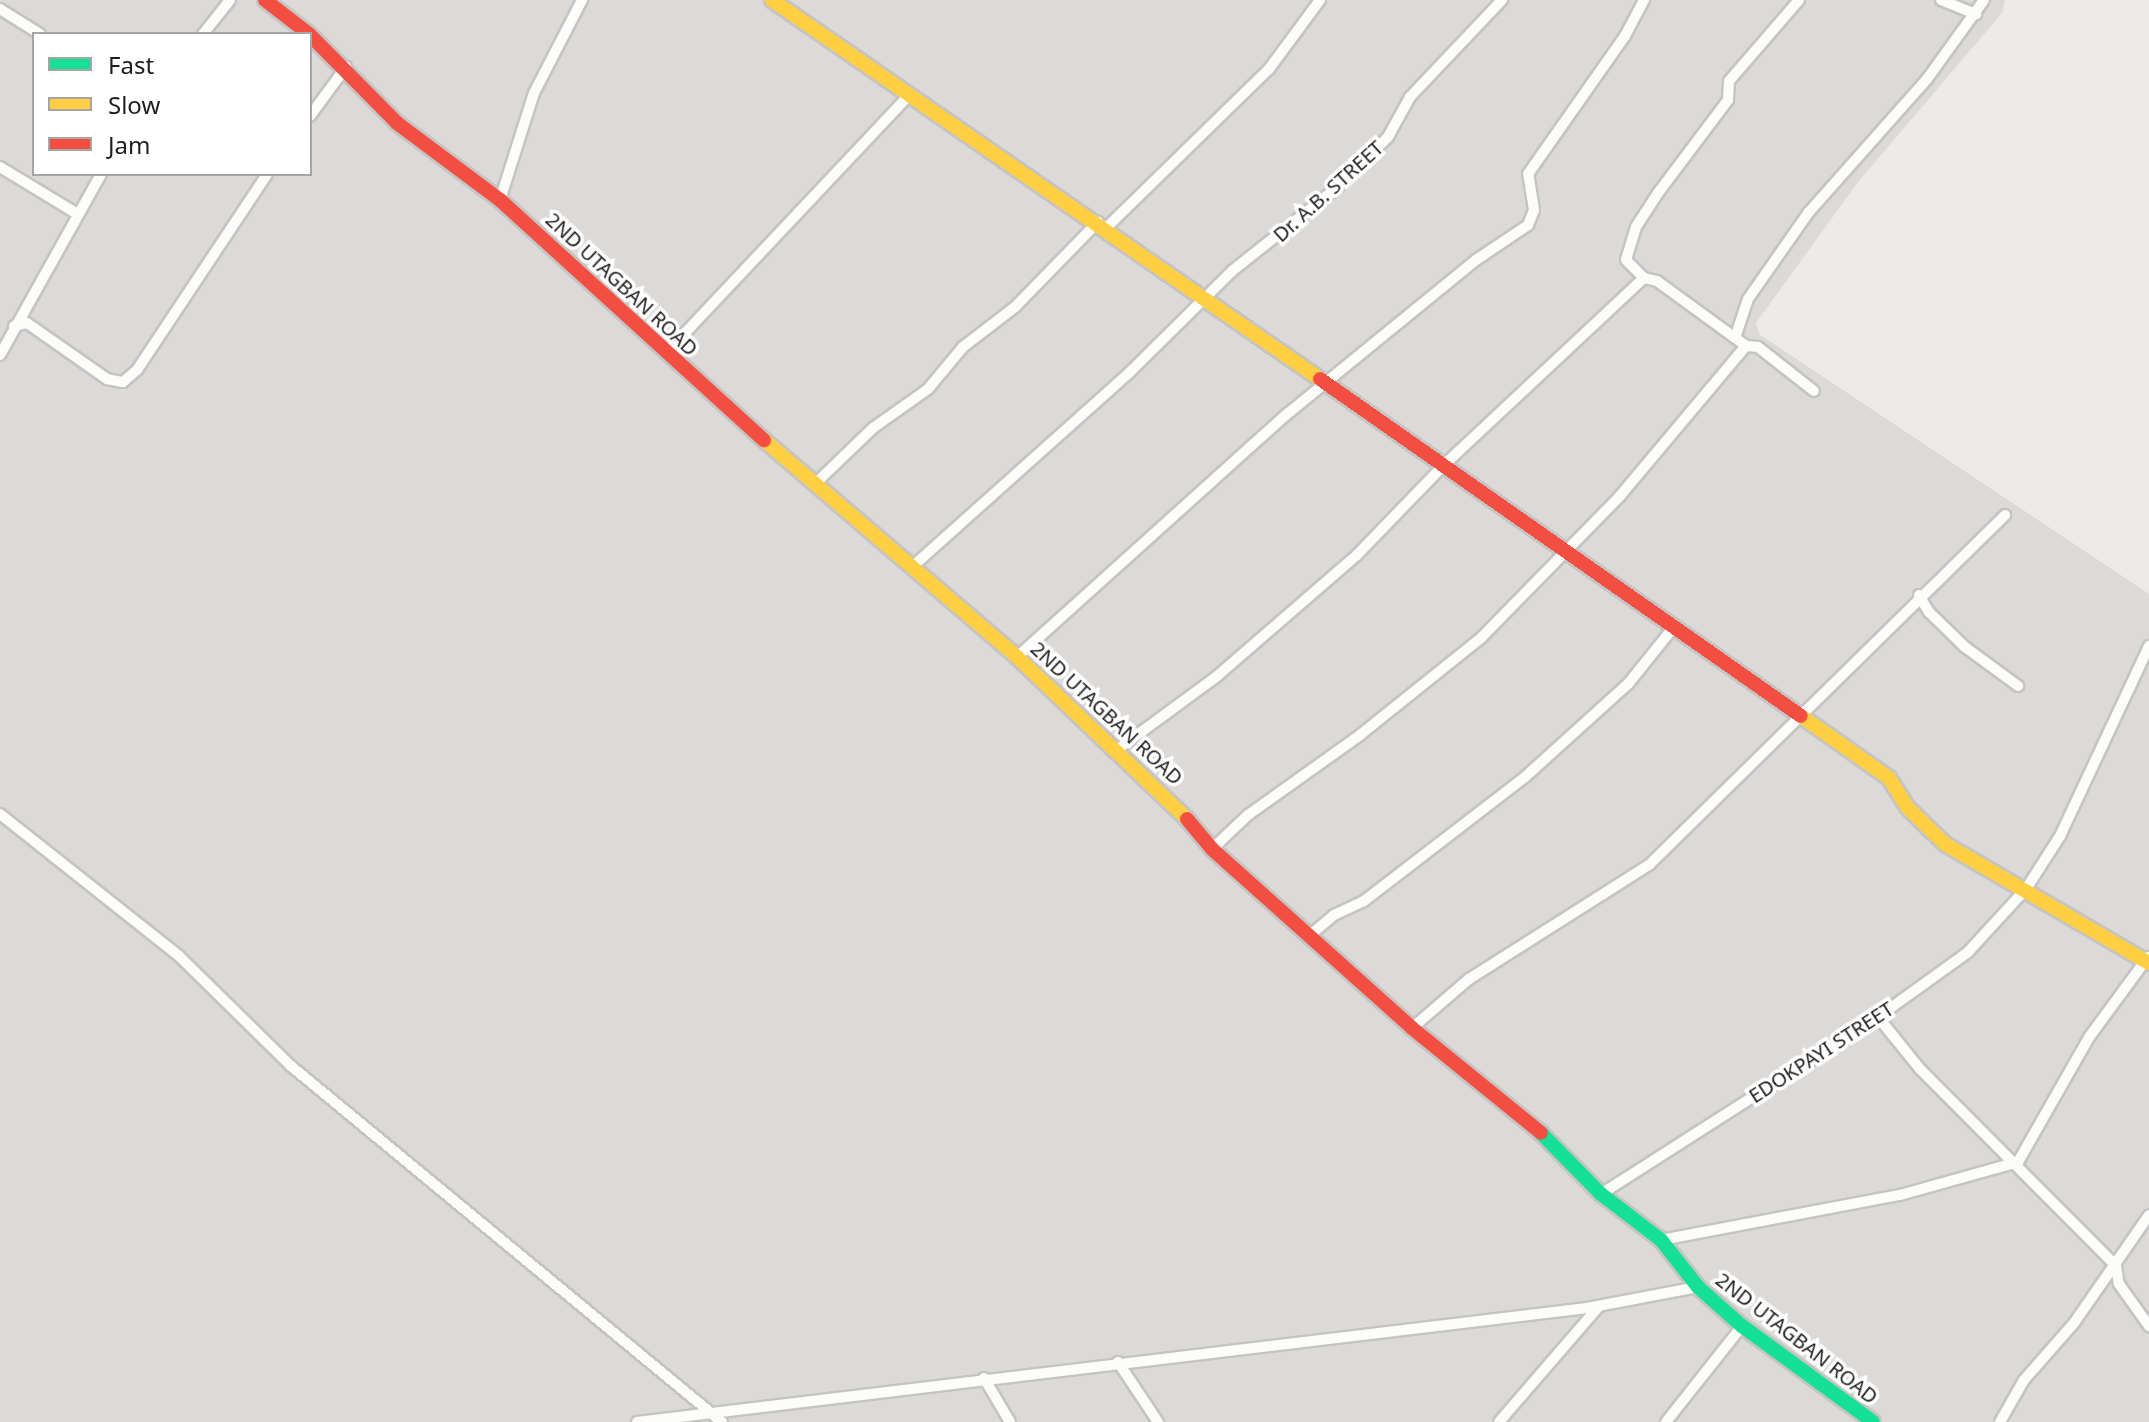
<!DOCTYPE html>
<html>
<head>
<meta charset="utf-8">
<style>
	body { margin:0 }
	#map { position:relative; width:2149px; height:1422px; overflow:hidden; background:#edebe7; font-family:"Noto Sans",sans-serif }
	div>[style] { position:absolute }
	.residential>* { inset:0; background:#dcdad8 }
	.roads { filter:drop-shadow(2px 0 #c5c4c3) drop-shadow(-2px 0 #c5c4c3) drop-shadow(0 2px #c5c4c3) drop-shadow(0 -2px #c5c4c3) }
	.street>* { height:10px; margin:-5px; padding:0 5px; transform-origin:5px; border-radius:5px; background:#fcfcfb }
	.fast>* { height:14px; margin:-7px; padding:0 7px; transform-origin:7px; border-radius:7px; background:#16e098 }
	.slow>* { height:14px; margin:-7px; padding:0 7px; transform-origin:7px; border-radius:7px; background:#ffcf43 }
	.jam>* { height:14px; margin:-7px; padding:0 7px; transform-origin:7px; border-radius:7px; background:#f24e42 }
	span { translate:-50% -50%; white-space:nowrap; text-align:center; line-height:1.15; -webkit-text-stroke:7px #fff; paint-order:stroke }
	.street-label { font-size:20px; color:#1e1e1e }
	.legend { position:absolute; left:32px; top:32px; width:280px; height:144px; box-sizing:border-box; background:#fff; border:2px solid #a5a5a5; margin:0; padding:10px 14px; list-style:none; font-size:24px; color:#1e1e1e }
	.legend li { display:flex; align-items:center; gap:16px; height:40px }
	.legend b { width:40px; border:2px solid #a5a5a5 }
</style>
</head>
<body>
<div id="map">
	<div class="residential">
		<div style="clip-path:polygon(evenodd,0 0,2005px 0,2002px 13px,1858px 182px,1756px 323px,1759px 334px,2149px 594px,2149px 1422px,0 1422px,0 0,34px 34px,310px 34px,310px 174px,34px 174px,34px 34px)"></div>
	</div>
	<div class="roads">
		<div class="street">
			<div style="left:1799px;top:0;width:107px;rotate:130.8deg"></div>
			<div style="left:1729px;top:81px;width:19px;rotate:93deg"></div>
			<div style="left:1728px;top:100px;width:116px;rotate:127deg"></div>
			<div style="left:1658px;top:193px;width:40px;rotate:122.9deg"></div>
			<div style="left:1636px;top:227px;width:34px;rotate:107deg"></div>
			<div style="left:1626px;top:260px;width:25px;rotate:45deg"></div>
			<div style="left:1644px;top:278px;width:13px;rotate:13deg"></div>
			<div style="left:1657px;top:281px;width:110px;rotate:36.1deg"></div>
			<div style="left:1746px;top:346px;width:12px;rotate:5deg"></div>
			<div style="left:1758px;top:347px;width:71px;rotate:38.2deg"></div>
			<div style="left:1941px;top:0;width:38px;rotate:22deg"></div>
			<div style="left:0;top:9px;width:47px;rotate:32deg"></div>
			<div style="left:203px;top:34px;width:43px;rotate:-51.5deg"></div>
			<div style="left:310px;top:116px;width:61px;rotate:-53.7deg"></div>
			<div style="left:0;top:167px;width:89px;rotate:31.2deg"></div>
			<div style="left:500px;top:200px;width:112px;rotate:-72.4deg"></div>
			<div style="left:534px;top:93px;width:105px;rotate:-62.7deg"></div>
			<div style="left:1106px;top:228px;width:228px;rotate:-44.3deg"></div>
			<div style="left:1269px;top:69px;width:86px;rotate:-53.5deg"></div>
			<div style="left:14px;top:326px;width:13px;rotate:-13deg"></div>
			<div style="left:27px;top:323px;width:98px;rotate:35deg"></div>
			<div style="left:107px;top:379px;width:16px;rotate:11deg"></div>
			<div style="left:123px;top:382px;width:18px;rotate:-41deg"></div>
			<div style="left:137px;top:370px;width:235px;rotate:-56.4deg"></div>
			<div style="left:1735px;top:338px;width:41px;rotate:-71.6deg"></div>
			<div style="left:1748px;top:299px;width:106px;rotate:-55deg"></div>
			<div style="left:1809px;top:212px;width:178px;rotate:-48.4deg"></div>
			<div style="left:1927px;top:79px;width:97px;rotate:-54.2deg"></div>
			<div style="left:669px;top:350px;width:352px;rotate:-46.7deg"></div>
			<div style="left:0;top:355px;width:207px;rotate:-60.8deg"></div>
			<div style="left:817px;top:482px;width:78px;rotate:-44deg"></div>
			<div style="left:873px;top:428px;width:67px;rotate:-35.3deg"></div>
			<div style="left:928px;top:389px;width:55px;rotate:-50.2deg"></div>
			<div style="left:963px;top:347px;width:66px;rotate:-37.6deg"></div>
			<div style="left:1015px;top:307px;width:119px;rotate:-45.7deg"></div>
			<div style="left:912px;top:567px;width:292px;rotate:-41.8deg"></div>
			<div style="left:1130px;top:372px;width:144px;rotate:-44.7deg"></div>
			<div style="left:1232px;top:271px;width:135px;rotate:-38.4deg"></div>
			<div style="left:1338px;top:187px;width:71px;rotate:-45deg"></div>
			<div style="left:1388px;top:137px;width:46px;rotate:-61.2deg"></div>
			<div style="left:1410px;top:97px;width:134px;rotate:-46.5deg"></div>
			<div style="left:1919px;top:595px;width:20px;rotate:60deg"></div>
			<div style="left:1929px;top:612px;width:50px;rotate:44.2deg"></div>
			<div style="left:1965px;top:647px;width:66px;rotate:36.3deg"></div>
			<div style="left:1017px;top:657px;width:362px;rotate:-42deg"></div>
			<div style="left:1286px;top:415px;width:245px;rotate:-39.2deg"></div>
			<div style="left:1476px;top:260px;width:63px;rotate:-33.9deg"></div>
			<div style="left:1528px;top:225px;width:16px;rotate:-68deg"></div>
			<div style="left:1534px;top:210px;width:36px;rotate:-99deg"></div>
			<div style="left:1528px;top:174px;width:169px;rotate:-54.9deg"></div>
			<div style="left:1625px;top:36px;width:41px;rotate:-62.2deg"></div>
			<div style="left:1118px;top:749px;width:122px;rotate:-36.3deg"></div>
			<div style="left:1216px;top:677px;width:186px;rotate:-40.9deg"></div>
			<div style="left:1357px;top:555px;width:125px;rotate:-46deg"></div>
			<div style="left:1444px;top:465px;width:274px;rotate:-43.1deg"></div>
			<div style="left:0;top:814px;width:228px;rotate:38.4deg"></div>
			<div style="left:179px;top:956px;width:157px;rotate:44.5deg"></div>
			<div style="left:291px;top:1066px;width:559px;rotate:39.56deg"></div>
			<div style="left:1212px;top:849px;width:50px;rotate:-43.4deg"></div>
			<div style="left:1248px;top:815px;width:138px;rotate:-35.5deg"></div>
			<div style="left:1360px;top:735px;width:155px;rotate:-38.7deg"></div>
			<div style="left:1481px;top:638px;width:199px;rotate:-45.6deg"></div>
			<div style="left:1620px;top:496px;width:196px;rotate:-50deg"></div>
			<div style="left:1309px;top:936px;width:33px;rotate:-40deg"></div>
			<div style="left:1334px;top:915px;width:33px;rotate:-25deg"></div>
			<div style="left:1364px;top:901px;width:203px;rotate:-37.6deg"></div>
			<div style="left:1525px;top:777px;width:139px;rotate:-42.1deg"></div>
			<div style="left:1628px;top:684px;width:72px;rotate:-51.2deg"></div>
			<div style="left:1878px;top:1017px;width:67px;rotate:51.1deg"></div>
			<div style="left:1920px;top:1069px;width:278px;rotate:45.1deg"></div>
			<div style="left:2116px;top:1266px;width:18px;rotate:81deg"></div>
			<div style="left:2119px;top:1284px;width:52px;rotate:54.5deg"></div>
			<div style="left:1412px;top:1028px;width:75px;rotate:-40.7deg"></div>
			<div style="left:1469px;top:979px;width:214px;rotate:-32.4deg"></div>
			<div style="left:1650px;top:864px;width:498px;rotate:-44.5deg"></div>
			<div style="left:1601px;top:1194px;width:329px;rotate:-32.6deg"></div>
			<div style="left:1878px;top:1017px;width:111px;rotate:-35.8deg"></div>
			<div style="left:1968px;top:952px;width:86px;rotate:-47.4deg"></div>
			<div style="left:2026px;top:889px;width:63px;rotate:-57.3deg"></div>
			<div style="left:2060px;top:836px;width:210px;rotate:-64.9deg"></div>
			<div style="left:1661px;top:1240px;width:243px;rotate:-10.7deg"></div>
			<div style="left:1900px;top:1195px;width:123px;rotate:-15.6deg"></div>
			<div style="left:2018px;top:1162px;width:145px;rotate:-60.3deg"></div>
			<div style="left:2090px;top:1036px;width:98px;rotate:-53.7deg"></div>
			<div style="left:1118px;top:1362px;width:72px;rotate:56.3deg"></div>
			<div style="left:984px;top:1378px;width:51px;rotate:59.4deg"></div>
			<div style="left:637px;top:1422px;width:957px;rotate:-6.84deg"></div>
			<div style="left:1587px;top:1308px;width:113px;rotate:-10.7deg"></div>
			<div style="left:1499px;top:1422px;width:153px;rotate:-49.2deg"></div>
			<div style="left:1666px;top:1422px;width:122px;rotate:-51.6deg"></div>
			<div style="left:2000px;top:1422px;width:48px;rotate:-60.3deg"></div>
			<div style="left:2024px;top:1380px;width:76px;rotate:-48.7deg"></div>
			<div style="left:2074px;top:1323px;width:131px;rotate:-55.2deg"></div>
		</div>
		<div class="fast">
			<div style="left:1541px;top:1133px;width:86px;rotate:45.5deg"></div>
			<div style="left:1601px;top:1194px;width:76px;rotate:37.5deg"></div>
			<div style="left:1661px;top:1240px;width:60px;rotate:51.8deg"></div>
			<div style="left:1698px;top:1287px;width:59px;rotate:41.6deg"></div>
			<div style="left:1742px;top:1326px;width:162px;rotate:36.2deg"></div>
		</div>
		<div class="slow">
			<div style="left:772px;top:0;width:666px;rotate:34.67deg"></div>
			<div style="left:764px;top:440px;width:333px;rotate:40.6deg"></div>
			<div style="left:1017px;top:657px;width:235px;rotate:43.6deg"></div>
			<div style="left:1801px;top:716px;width:108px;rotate:35.2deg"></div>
			<div style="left:1889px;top:778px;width:34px;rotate:58deg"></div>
			<div style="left:1907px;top:807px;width:53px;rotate:44.2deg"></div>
			<div style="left:1945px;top:844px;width:236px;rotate:30.3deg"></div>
		</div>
		<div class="jam">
			<div style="left:265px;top:0;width:56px;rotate:37.7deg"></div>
			<div style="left:310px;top:35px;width:124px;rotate:45.3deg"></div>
			<div style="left:397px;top:123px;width:129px;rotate:36.8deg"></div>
			<div style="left:500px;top:200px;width:357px;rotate:42.3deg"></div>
			<div style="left:1320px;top:379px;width:587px;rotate:35.02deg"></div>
			<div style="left:1187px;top:819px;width:39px;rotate:50deg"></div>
			<div style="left:1212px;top:849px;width:268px;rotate:41.8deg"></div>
			<div style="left:1412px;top:1028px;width:166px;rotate:39.1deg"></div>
		</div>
	</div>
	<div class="street-label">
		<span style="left:1328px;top:191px;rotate:-42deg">Dr. A.B. STREET</span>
		<span style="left:622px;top:284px;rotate:43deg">2ND UTAGBAN ROAD</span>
		<span style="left:1107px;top:713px;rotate:43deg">2ND UTAGBAN ROAD</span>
		<span style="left:1821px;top:1052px;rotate:-33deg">EDOKPAYI STREET</span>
		<span style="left:1797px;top:1338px;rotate:38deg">2ND UTAGBAN ROAD</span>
	</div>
	<ul class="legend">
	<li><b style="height:10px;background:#16e098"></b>Fast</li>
	<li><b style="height:10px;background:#ffcf43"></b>Slow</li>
	<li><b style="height:10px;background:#f24e42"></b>Jam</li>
	</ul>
</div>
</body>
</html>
